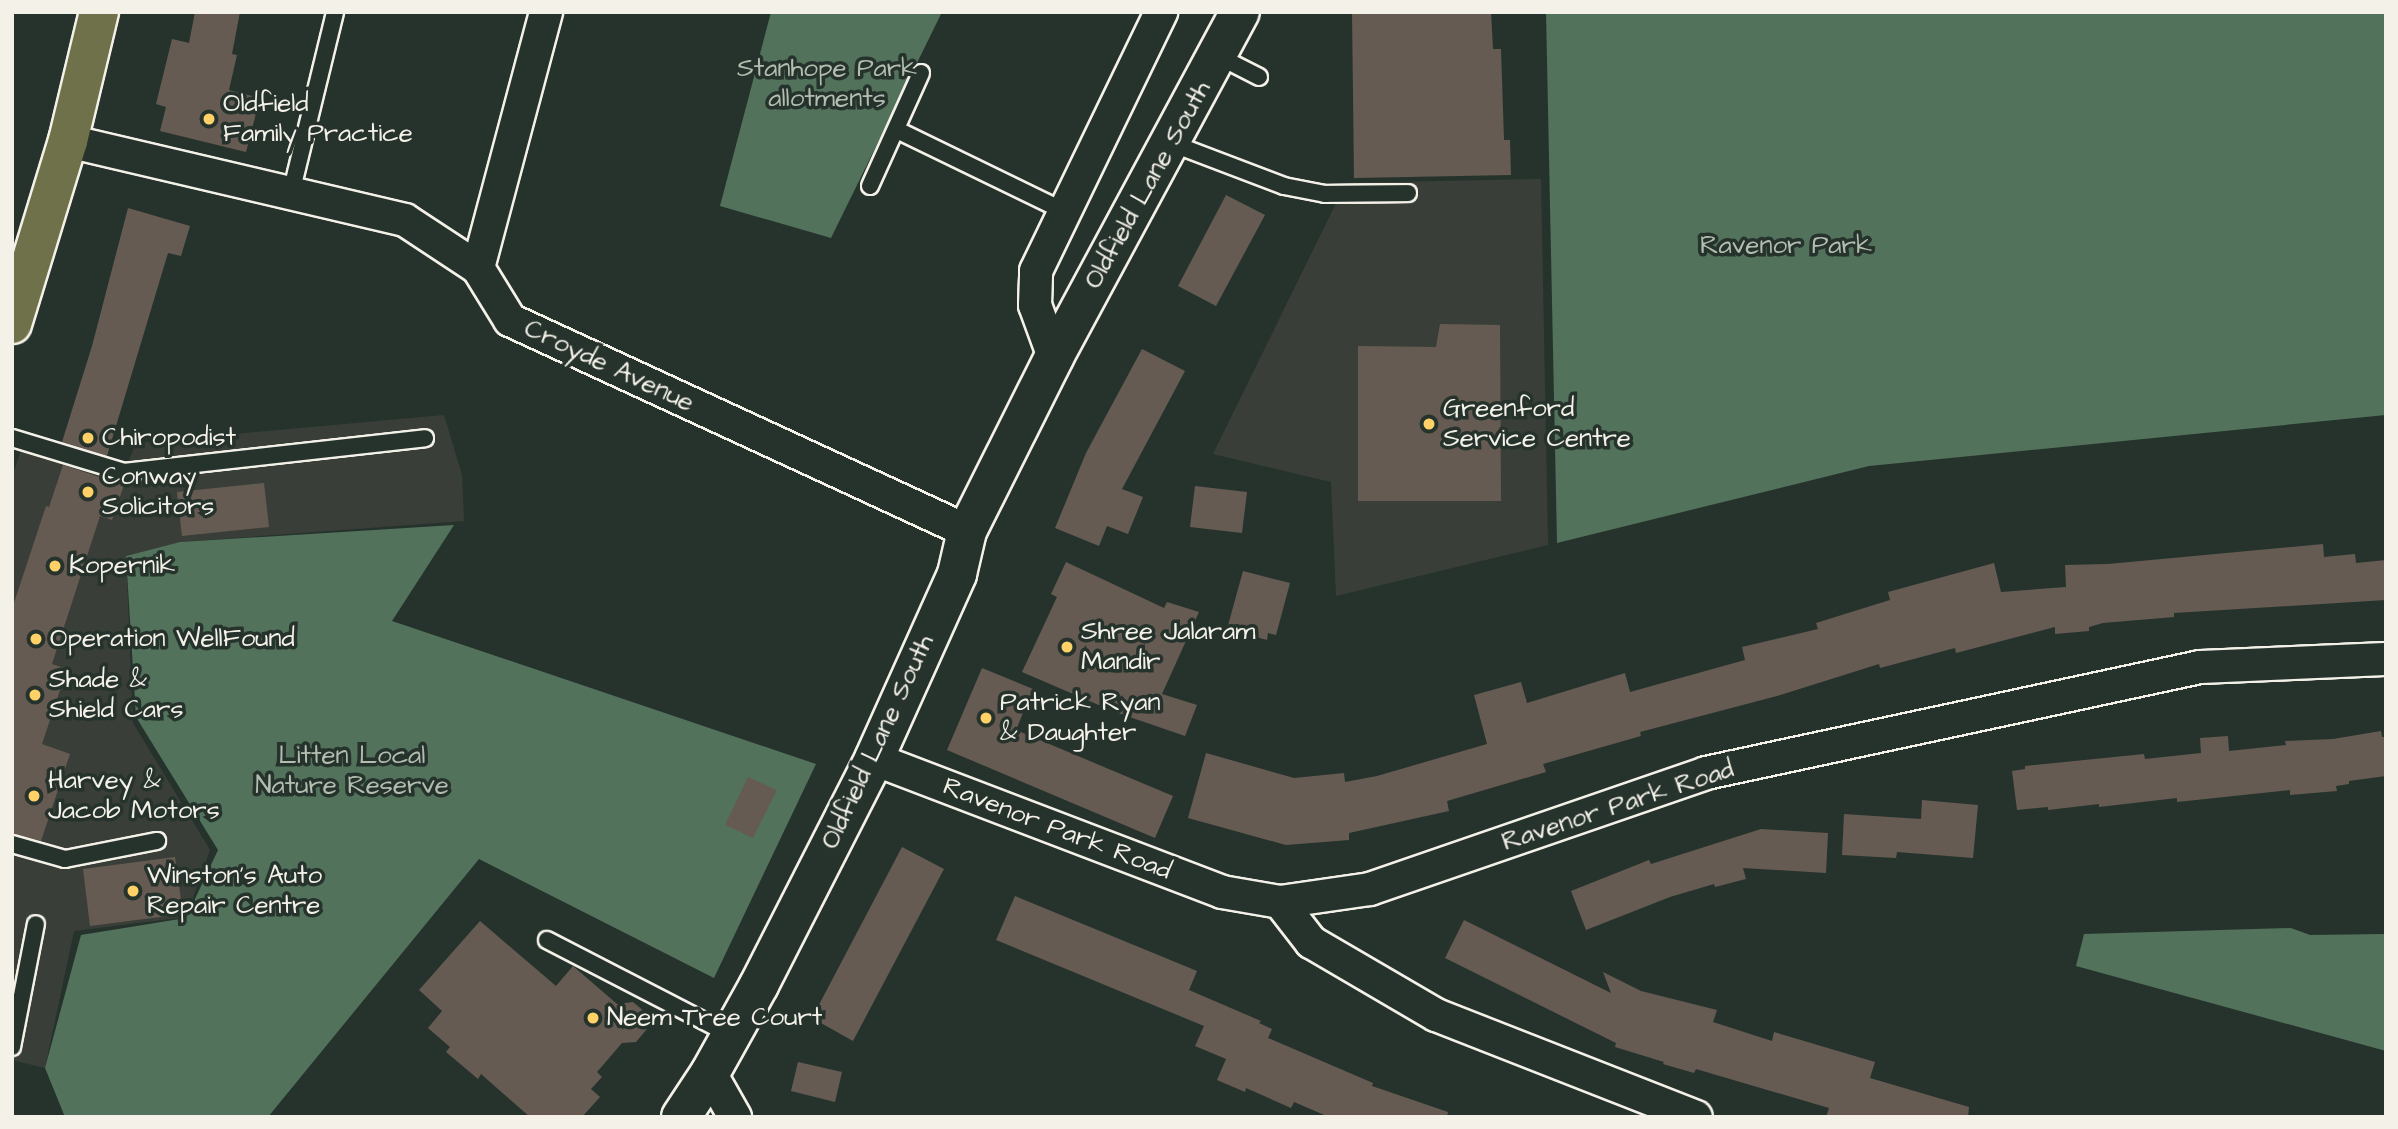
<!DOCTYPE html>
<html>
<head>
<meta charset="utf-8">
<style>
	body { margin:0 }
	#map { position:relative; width:2398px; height:1129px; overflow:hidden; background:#26332d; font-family:"Architects Daughter",sans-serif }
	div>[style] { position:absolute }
	.built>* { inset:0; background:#393f38 }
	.green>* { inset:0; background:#52725b }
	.building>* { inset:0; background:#665b52 }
	.roads { filter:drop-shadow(2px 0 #f4f1e8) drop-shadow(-2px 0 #f4f1e8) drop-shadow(0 2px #f4f1e8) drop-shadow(0 -2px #f4f1e8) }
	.service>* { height:16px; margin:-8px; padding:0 8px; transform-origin:8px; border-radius:8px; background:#26332d }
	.minor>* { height:32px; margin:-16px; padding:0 16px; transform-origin:16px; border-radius:16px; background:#26332d }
	.tertiary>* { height:38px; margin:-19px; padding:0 19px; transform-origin:19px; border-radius:19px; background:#26332d }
	.primary>* { height:38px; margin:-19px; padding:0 19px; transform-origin:19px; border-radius:19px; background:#6f714a }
	.dots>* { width:19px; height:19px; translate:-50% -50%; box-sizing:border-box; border:4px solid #26332d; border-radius:50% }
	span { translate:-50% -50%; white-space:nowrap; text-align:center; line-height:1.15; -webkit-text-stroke:7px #26332d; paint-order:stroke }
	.park-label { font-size:26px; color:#b3beb0 }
	.poi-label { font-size:26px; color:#f4f1e8 }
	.left { translate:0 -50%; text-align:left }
	.street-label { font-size:26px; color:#f4f1e8 }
	.frame { position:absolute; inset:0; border:14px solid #f4f1e8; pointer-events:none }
</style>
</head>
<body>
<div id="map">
	<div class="built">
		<div style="clip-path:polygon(1541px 179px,1548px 545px,1336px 596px,1331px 482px,1213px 454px,1346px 183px)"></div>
		<div style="clip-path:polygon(444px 415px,462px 475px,464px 521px,180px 542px,126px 556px,133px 723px,210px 850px,186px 917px,74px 931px,45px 1068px,12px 1060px,12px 477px,24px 441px,124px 472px,136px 443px)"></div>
	</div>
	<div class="green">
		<div style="clip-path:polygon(771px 12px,942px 12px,831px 238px,720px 206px)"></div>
		<div style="clip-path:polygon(1546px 12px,2386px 12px,2386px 415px,1869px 466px,1557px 543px)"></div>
		<div style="clip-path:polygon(454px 525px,392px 621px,816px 764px,714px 978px,479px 859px,268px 1117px,65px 1117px,45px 1068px,81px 935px,186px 918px,218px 850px,136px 717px,126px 556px,180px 542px)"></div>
		<div style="clip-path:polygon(2291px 928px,2310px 935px,2386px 934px,2386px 1051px,2076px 966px,2084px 934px)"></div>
	</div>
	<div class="building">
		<div style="clip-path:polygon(195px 12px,240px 12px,232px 54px,237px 55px,229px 90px,260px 98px,246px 152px,160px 131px,166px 107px,156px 104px,172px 39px,189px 43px)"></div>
		<div style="clip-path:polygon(1352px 12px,1491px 12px,1493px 49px,1501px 49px,1504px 140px,1510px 140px,1511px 175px,1354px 178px)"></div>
		<div style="clip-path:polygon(1226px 195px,1265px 215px,1216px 306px,1178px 286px)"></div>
		<div style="clip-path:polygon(128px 208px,190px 226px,181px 256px,168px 253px,107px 456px,62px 442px,92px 346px)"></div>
		<div style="clip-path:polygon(1440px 324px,1500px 325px,1501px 501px,1358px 501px,1358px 346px,1436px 347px)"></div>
		<div style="clip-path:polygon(1142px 349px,1185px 371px,1122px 489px,1143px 497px,1128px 534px,1107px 526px,1099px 546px,1055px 528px,1086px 453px)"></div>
		<div style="clip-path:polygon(63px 465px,124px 485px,112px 520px,100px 516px,52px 664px,67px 669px,42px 744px,70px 754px,41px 841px,12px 834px,12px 609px,46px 506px,49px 507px)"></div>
		<div style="clip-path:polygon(264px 483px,269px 527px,182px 536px,177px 492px)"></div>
		<div style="clip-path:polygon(1195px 486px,1247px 492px,1242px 533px,1190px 527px)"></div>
		<div style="clip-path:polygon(2323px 544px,2324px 557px,2355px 554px,2356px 563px,2386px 560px,2386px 600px,2174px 613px,2174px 617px,2103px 623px,2089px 627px,2089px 631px,2055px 634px,2055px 627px,1956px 653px,1955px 648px,1880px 668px,1879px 664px,1777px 696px,1640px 732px,1641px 736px,1543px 764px,1546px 772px,1447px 801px,1449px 811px,1349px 833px,1349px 840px,1286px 845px,1188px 818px,1206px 753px,1294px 778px,1344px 773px,1345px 782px,1377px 776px,1487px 744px,1474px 695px,1521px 682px,1527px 703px,1625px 673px,1630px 692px,1745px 660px,1742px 647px,1818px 629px,1816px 623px,1890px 600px,1888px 592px,1994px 563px,2001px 592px,2066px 587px,2065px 565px,2108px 564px)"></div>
		<div style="clip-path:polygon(1066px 562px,1164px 608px,1167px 602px,1199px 612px,1162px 694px,1197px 705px,1185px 736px,1115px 712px,1022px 672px,1057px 597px,1051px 594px)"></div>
		<div style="clip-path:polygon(1243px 571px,1290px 583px,1276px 635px,1268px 633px,1267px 640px,1227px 629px)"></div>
		<div style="clip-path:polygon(982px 668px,1033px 689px,1016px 730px,1173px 796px,1155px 838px,947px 750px)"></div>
		<div style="clip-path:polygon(2381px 731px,2382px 737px,2386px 737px,2386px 776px,2349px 781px,2349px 784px,2336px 786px,2337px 791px,2290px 795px,2290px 790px,2177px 802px,2177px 798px,2099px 807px,2099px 804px,2048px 810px,2048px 807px,2017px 810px,2012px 771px,2025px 769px,2025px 766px,2144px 754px,2145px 759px,2201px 753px,2200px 738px,2228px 736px,2229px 751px,2286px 745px,2285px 741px,2333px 739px)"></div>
		<div style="clip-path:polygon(748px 777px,777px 790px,753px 838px,725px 825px)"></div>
		<div style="clip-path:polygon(1922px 800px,1978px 805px,1973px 858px,1897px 852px,1896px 858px,1842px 855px,1844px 814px,1921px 819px)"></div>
		<div style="clip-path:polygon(1761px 829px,1828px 833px,1826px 873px,1743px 868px,1746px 879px,1715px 887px,1714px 884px,1670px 897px,1586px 930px,1571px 891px,1649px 860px,1651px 864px)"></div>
		<div style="clip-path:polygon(902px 847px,944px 869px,853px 1041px,812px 1018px)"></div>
		<div style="clip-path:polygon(175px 857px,183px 914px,90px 926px,83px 869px)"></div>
		<div style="clip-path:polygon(1015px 896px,1197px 971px,1189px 990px,1261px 1021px,1259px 1023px,1272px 1029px,1268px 1038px,1373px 1083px,1372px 1086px,1448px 1112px,1447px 1117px,1329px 1117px,1294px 1102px,1291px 1108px,1246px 1088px,1245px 1092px,1217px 1080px,1226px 1059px,1195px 1046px,1204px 1026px,996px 940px)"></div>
		<div style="clip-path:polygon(1464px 920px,1611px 993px,1603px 972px,1641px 991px,1717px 1010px,1713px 1022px,1772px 1041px,1774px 1032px,1875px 1062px,1870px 1078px,1969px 1107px,1968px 1117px,1826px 1117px,1829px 1108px,1696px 1069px,1694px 1073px,1663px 1064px,1664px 1062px,1615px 1047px,1616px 1043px,1445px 958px)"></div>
		<div style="clip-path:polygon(480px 921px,556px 986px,573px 966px,617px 1004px,633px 1002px,645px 1012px,647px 1029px,636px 1042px,622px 1043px,597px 1072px,602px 1077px,591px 1089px,600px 1097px,582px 1117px,530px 1117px,481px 1074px,478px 1079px,446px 1052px,450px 1047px,428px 1028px,442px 1011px,419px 990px)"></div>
		<div style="clip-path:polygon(798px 1062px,842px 1072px,835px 1102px,791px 1091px)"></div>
	</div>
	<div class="roads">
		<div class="service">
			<div style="left:1218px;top:56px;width:46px;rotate:27.1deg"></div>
			<div style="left:897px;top:130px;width:188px;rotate:25.9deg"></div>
			<div style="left:1171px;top:143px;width:121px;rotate:20.8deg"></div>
			<div style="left:1284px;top:186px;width:42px;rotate:11deg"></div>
			<div style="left:1325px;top:194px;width:83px;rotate:-0.7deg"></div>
			<div style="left:870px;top:186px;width:124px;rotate:-65.7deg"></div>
			<div style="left:291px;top:193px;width:186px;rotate:-76.3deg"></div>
			<div style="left:12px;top:438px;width:117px;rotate:16.9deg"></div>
			<div style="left:124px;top:472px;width:303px;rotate:-6.4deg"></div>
			<div style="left:12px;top:844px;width:55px;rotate:15.8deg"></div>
			<div style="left:65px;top:859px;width:94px;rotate:-11.1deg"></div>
			<div style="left:547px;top:940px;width:207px;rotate:27.3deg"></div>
			<div style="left:12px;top:1047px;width:125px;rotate:-79deg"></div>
		</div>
		<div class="minor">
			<div style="left:68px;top:141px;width:346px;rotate:13.2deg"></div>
			<div style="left:405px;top:220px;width:87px;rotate:33.3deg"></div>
			<div style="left:478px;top:268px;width:61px;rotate:58.4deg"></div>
			<div style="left:510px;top:320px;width:503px;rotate:24.78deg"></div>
			<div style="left:478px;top:268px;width:265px;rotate:-75.1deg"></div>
			<div style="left:1054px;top:357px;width:55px;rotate:-110.1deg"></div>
			<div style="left:1035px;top:305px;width:34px;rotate:-88deg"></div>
			<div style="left:1036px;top:271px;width:288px;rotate:-64.2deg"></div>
			<div style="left:874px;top:759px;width:373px;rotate:20.9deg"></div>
			<div style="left:1222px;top:892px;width:59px;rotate:9.8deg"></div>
			<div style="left:1280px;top:902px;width:91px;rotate:-8.2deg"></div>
			<div style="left:1370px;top:889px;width:355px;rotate:-19deg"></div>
			<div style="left:1706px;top:773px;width:505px;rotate:-12.11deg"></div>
			<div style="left:2200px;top:667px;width:186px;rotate:-2.5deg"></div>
			<div style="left:1280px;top:902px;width:51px;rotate:52.2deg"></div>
			<div style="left:1311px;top:942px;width:145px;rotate:30.3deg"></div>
			<div style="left:1436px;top:1015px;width:279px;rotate:21.4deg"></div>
			<div style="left:710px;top:1073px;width:51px;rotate:60.4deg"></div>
		</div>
		<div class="tertiary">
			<div style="left:681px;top:1117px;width:53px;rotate:-56.6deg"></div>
			<div style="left:710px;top:1073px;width:101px;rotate:-60.9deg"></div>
			<div style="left:759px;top:985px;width:254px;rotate:-63deg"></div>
			<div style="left:874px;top:759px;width:203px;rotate:-65.8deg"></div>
			<div style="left:957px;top:574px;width:44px;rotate:-76.9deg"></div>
			<div style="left:967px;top:531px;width:195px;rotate:-63.4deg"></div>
			<div style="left:1054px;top:357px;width:392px;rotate:-61.7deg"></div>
		</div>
		<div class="primary">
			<div style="left:12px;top:324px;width:191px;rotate:-73deg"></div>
			<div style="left:68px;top:141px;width:133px;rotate:-76.5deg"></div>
		</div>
	</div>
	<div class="dots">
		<div style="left:209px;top:119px;background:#ffd166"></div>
		<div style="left:1429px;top:424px;background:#ffd166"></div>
		<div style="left:88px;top:438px;background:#ffd166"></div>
		<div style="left:88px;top:492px;background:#ffd166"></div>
		<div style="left:55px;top:566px;background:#ffd166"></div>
		<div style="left:36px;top:639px;background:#ffd166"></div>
		<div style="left:1067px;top:647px;background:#ffd166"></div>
		<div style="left:35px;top:695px;background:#ffd166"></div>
		<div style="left:986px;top:718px;background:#ffd166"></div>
		<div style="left:34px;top:796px;background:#ffd166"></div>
		<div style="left:133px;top:891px;background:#ffd166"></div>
		<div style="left:593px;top:1018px;background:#ffd166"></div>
	</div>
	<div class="park-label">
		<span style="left:827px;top:84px">Stanhope Park<br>allotments</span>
		<span style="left:1786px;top:246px">Ravenor Park</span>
		<span style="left:352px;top:771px">Litten Local<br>Nature Reserve</span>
	</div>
	<div class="poi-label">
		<span class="left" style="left:223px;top:119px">Oldfield<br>Family Practice</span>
		<span class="left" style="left:1443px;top:424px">Greenford<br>Service Centre</span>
		<span class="left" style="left:102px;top:438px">Chiropodist</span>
		<span class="left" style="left:102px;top:492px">Conway<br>Solicitors</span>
		<span class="left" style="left:69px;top:566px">Kopernik</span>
		<span class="left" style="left:1081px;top:647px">Shree Jalaram<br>Mandir</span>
		<span class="left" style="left:50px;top:639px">Operation WellFound</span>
		<span class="left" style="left:49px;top:695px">Shade &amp;<br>Shield Cars</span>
		<span class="left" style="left:1000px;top:718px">Patrick Ryan<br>&amp; Daughter</span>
		<span class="left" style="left:48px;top:796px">Harvey &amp;<br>Jacob Motors</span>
		<span class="left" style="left:147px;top:891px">Winston's Auto<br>Repair Centre</span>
		<span class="left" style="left:607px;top:1018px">Neem Tree Court</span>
	</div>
	<div class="street-label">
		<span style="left:1148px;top:185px;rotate:-61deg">Oldfield Lane South</span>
		<span style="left:609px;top:366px;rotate:25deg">Croyde Avenue</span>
		<span style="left:878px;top:742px;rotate:-65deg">Oldfield Lane South</span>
		<span style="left:1618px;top:806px;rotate:-18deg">Ravenor Park Road</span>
		<span style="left:1057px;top:829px;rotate:21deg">Ravenor Park Road</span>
	</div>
	<div class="frame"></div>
</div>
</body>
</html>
